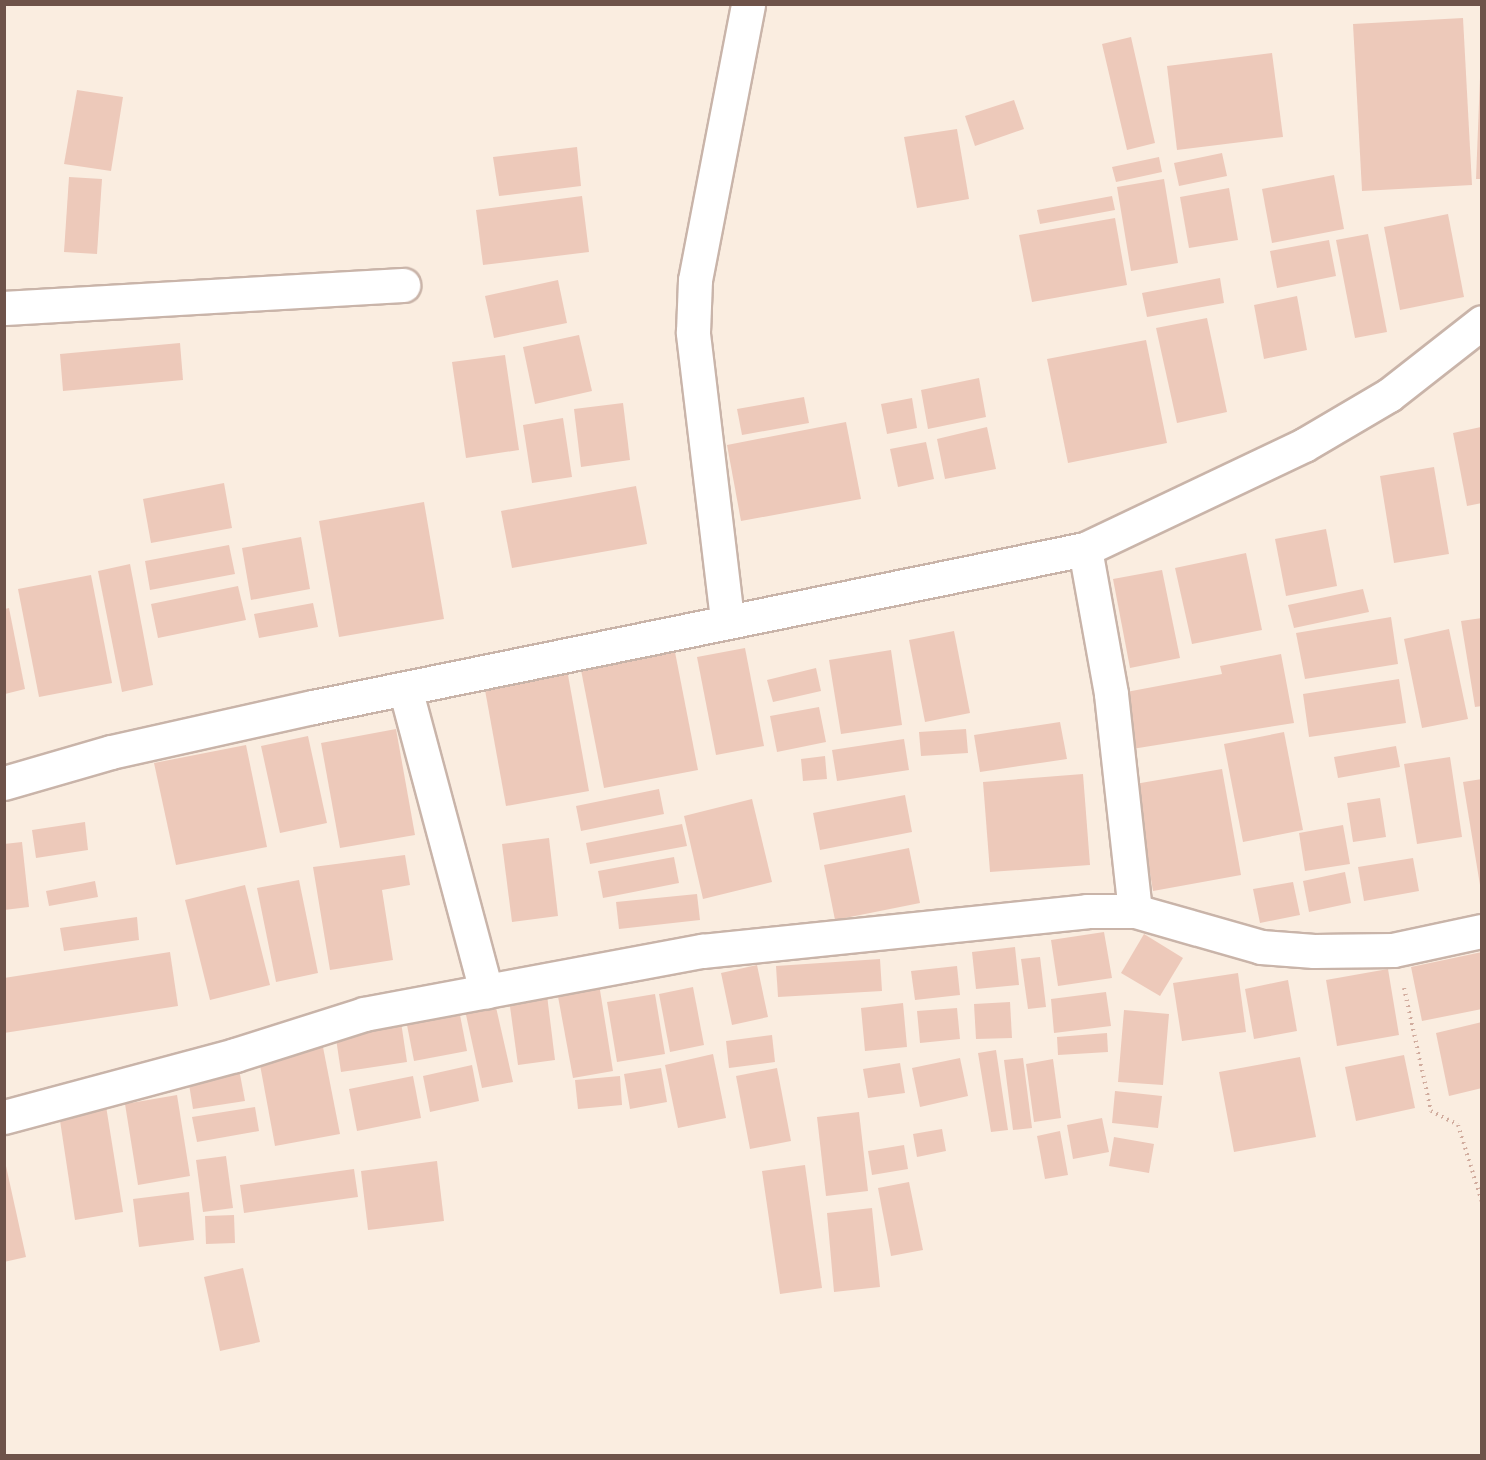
<!DOCTYPE html>
<html>
<head>
<meta charset="utf-8">
<style>
	body { margin:0 }
	#map { position:relative; width:1486px; height:1460px; overflow:hidden; background:#faede0; font-family:Ubuntu,sans-serif }
	div>[style] { position:absolute }
	.building>* { inset:0; background:#edc9ba }
	.path>* { height:4px; margin-top:-2px; transform-origin:0; background:repeating-linear-gradient(90deg,#d1ac9e 0 1.5px,transparent 0 6px) }
	.roads { filter:drop-shadow(2px 0 #c9b4a9) drop-shadow(-2px 0 #c9b4a9) drop-shadow(0 2px #c9b4a9) drop-shadow(0 -2px #c9b4a9) }
	.street>* { height:33px; margin:-16.5px; padding:0 16.5px; transform-origin:16.5px; border-radius:16.5px; background:#fff }
	span { translate:-50% -50%; white-space:nowrap; text-align:center; line-height:1.15; -webkit-text-stroke:6px #fdf1e6; paint-order:stroke }
	.frame { position:absolute; inset:0; border:6px solid #6e534a; pointer-events:none }
</style>
</head>
<body>
<div id="map">
	<div class="building">
		<div style="clip-path:polygon(1463px 18px,1472px 185px,1362px 191px,1353px 24px)"></div>
		<div style="clip-path:polygon(1482px 27px,1482px 179px,1476px 179px)"></div>
		<div style="clip-path:polygon(1131px 37px,1155px 143px,1127px 150px,1102px 44px)"></div>
		<div style="clip-path:polygon(1272px 53px,1283px 137px,1177px 150px,1167px 66px)"></div>
		<div style="clip-path:polygon(77px 90px,123px 97px,111px 171px,64px 164px)"></div>
		<div style="clip-path:polygon(1014px 100px,1024px 129px,975px 146px,965px 116px)"></div>
		<div style="clip-path:polygon(957px 129px,969px 199px,917px 208px,904px 137px)"></div>
		<div style="clip-path:polygon(577px 147px,581px 186px,499px 196px,493px 157px)"></div>
		<div style="clip-path:polygon(1222px 153px,1227px 176px,1179px 186px,1174px 163px)"></div>
		<div style="clip-path:polygon(1159px 157px,1162px 172px,1116px 182px,1112px 167px)"></div>
		<div style="clip-path:polygon(1334px 175px,1344px 229px,1272px 243px,1262px 189px)"></div>
		<div style="clip-path:polygon(69px 177px,102px 179px,97px 254px,64px 252px)"></div>
		<div style="clip-path:polygon(1164px 179px,1178px 263px,1131px 271px,1117px 187px)"></div>
		<div style="clip-path:polygon(1229px 188px,1238px 240px,1189px 248px,1180px 197px)"></div>
		<div style="clip-path:polygon(582px 196px,589px 252px,483px 265px,476px 210px)"></div>
		<div style="clip-path:polygon(1112px 196px,1115px 210px,1040px 224px,1037px 210px)"></div>
		<div style="clip-path:polygon(1448px 214px,1464px 297px,1400px 310px,1384px 227px)"></div>
		<div style="clip-path:polygon(1115px 218px,1127px 285px,1032px 302px,1019px 235px)"></div>
		<div style="clip-path:polygon(1368px 234px,1387px 332px,1355px 338px,1336px 240px)"></div>
		<div style="clip-path:polygon(1329px 240px,1336px 276px,1277px 288px,1270px 251px)"></div>
		<div style="clip-path:polygon(1220px 278px,1224px 303px,1147px 317px,1142px 293px)"></div>
		<div style="clip-path:polygon(558px 280px,567px 323px,494px 338px,485px 296px)"></div>
		<div style="clip-path:polygon(1297px 296px,1307px 350px,1264px 359px,1254px 305px)"></div>
		<div style="clip-path:polygon(1207px 318px,1227px 412px,1177px 423px,1156px 328px)"></div>
		<div style="clip-path:polygon(579px 335px,592px 391px,535px 404px,523px 347px)"></div>
		<div style="clip-path:polygon(1146px 340px,1167px 443px,1068px 463px,1047px 359px)"></div>
		<div style="clip-path:polygon(180px 343px,183px 380px,63px 391px,60px 354px)"></div>
		<div style="clip-path:polygon(505px 355px,519px 450px,466px 458px,452px 362px)"></div>
		<div style="clip-path:polygon(979px 378px,986px 417px,928px 429px,921px 390px)"></div>
		<div style="clip-path:polygon(804px 397px,809px 423px,742px 435px,737px 409px)"></div>
		<div style="clip-path:polygon(912px 398px,917px 428px,887px 434px,881px 404px)"></div>
		<div style="clip-path:polygon(623px 403px,630px 460px,581px 467px,574px 409px)"></div>
		<div style="clip-path:polygon(563px 418px,572px 477px,532px 483px,523px 425px)"></div>
		<div style="clip-path:polygon(846px 422px,861px 499px,741px 521px,727px 445px)"></div>
		<div style="clip-path:polygon(987px 427px,996px 469px,945px 479px,937px 439px)"></div>
		<div style="clip-path:polygon(1481px 427px,1482px 503px,1467px 506px,1453px 433px)"></div>
		<div style="clip-path:polygon(926px 442px,934px 479px,898px 487px,890px 449px)"></div>
		<div style="clip-path:polygon(1434px 467px,1449px 554px,1394px 563px,1380px 476px)"></div>
		<div style="clip-path:polygon(224px 483px,232px 528px,151px 543px,143px 499px)"></div>
		<div style="clip-path:polygon(636px 486px,647px 544px,512px 568px,501px 511px)"></div>
		<div style="clip-path:polygon(424px 502px,444px 619px,339px 637px,319px 521px)"></div>
		<div style="clip-path:polygon(1326px 529px,1337px 586px,1286px 596px,1275px 539px)"></div>
		<div style="clip-path:polygon(301px 537px,310px 589px,251px 600px,242px 548px)"></div>
		<div style="clip-path:polygon(229px 545px,235px 574px,150px 590px,145px 561px)"></div>
		<div style="clip-path:polygon(1246px 553px,1262px 630px,1192px 644px,1175px 568px)"></div>
		<div style="clip-path:polygon(130px 564px,153px 685px,122px 692px,98px 571px)"></div>
		<div style="clip-path:polygon(1162px 570px,1180px 658px,1130px 668px,1113px 579px)"></div>
		<div style="clip-path:polygon(91px 575px,112px 683px,39px 697px,18px 589px)"></div>
		<div style="clip-path:polygon(238px 586px,246px 620px,158px 638px,151px 604px)"></div>
		<div style="clip-path:polygon(1363px 589px,1369px 612px,1294px 628px,1288px 605px)"></div>
		<div style="clip-path:polygon(313px 603px,318px 627px,259px 638px,254px 614px)"></div>
		<div style="clip-path:polygon(9px 608px,25px 689px,5px 694px,5px 609px)"></div>
		<div style="clip-path:polygon(1391px 617px,1398px 664px,1305px 679px,1296px 633px)"></div>
		<div style="clip-path:polygon(1482px 618px,1482px 706px,1475px 707px,1461px 621px)"></div>
		<div style="clip-path:polygon(1449px 629px,1468px 719px,1422px 728px,1404px 639px)"></div>
		<div style="clip-path:polygon(954px 631px,970px 713px,925px 722px,909px 640px)"></div>
		<div style="clip-path:polygon(745px 648px,764px 746px,716px 755px,697px 657px)"></div>
		<div style="clip-path:polygon(891px 650px,902px 725px,841px 734px,829px 660px)"></div>
		<div style="clip-path:polygon(675px 652px,698px 770px,604px 788px,581px 670px)"></div>
		<div style="clip-path:polygon(1281px 654px,1294px 723px,1132px 749px,1121px 693px,1222px 674px,1220px 666px)"></div>
		<div style="clip-path:polygon(566px 664px,589px 791px,506px 806px,483px 679px)"></div>
		<div style="clip-path:polygon(816px 668px,821px 691px,773px 702px,767px 680px)"></div>
		<div style="clip-path:polygon(1399px 679px,1406px 723px,1309px 737px,1303px 694px)"></div>
		<div style="clip-path:polygon(819px 707px,826px 742px,777px 752px,770px 716px)"></div>
		<div style="clip-path:polygon(1060px 722px,1067px 759px,980px 772px,974px 735px)"></div>
		<div style="clip-path:polygon(396px 729px,415px 835px,340px 848px,321px 743px)"></div>
		<div style="clip-path:polygon(966px 729px,968px 753px,921px 756px,919px 732px)"></div>
		<div style="clip-path:polygon(1284px 732px,1303px 830px,1243px 842px,1224px 744px)"></div>
		<div style="clip-path:polygon(308px 736px,327px 823px,280px 833px,261px 746px)"></div>
		<div style="clip-path:polygon(904px 739px,909px 770px,837px 781px,832px 750px)"></div>
		<div style="clip-path:polygon(246px 745px,267px 847px,176px 865px,154px 763px)"></div>
		<div style="clip-path:polygon(1396px 746px,1400px 767px,1338px 778px,1334px 757px)"></div>
		<div style="clip-path:polygon(825px 756px,827px 779px,803px 781px,801px 759px)"></div>
		<div style="clip-path:polygon(1450px 757px,1462px 837px,1417px 844px,1404px 764px)"></div>
		<div style="clip-path:polygon(1222px 769px,1241px 875px,1153px 891px,1135px 784px)"></div>
		<div style="clip-path:polygon(1083px 774px,1090px 865px,990px 872px,983px 782px)"></div>
		<div style="clip-path:polygon(1482px 779px,1482px 885px,1480px 885px,1463px 782px)"></div>
		<div style="clip-path:polygon(659px 789px,664px 814px,581px 831px,576px 806px)"></div>
		<div style="clip-path:polygon(905px 795px,912px 832px,820px 850px,813px 813px)"></div>
		<div style="clip-path:polygon(1380px 798px,1386px 837px,1353px 842px,1347px 803px)"></div>
		<div style="clip-path:polygon(752px 799px,772px 882px,703px 899px,684px 816px)"></div>
		<div style="clip-path:polygon(85px 822px,88px 850px,36px 858px,32px 830px)"></div>
		<div style="clip-path:polygon(682px 824px,687px 846px,590px 864px,586px 843px)"></div>
		<div style="clip-path:polygon(1343px 825px,1350px 864px,1305px 871px,1299px 833px)"></div>
		<div style="clip-path:polygon(549px 838px,558px 916px,512px 922px,502px 844px)"></div>
		<div style="clip-path:polygon(22px 842px,29px 907px,4px 910px,4px 844px)"></div>
		<div style="clip-path:polygon(909px 848px,920px 903px,835px 920px,824px 865px)"></div>
		<div style="clip-path:polygon(405px 855px,410px 885px,382px 890px,393px 960px,330px 970px,313px 867px)"></div>
		<div style="clip-path:polygon(674px 857px,679px 883px,603px 898px,598px 871px)"></div>
		<div style="clip-path:polygon(1413px 858px,1419px 891px,1364px 901px,1358px 867px)"></div>
		<div style="clip-path:polygon(1345px 872px,1351px 903px,1309px 912px,1303px 881px)"></div>
		<div style="clip-path:polygon(299px 880px,318px 973px,276px 982px,257px 888px)"></div>
		<div style="clip-path:polygon(95px 881px,98px 897px,49px 906px,46px 891px)"></div>
		<div style="clip-path:polygon(1293px 882px,1300px 915px,1260px 923px,1253px 889px)"></div>
		<div style="clip-path:polygon(245px 885px,270px 985px,210px 1000px,185px 900px)"></div>
		<div style="clip-path:polygon(697px 894px,700px 920px,619px 929px,616px 902px)"></div>
		<div style="clip-path:polygon(137px 917px,139px 940px,64px 951px,60px 928px)"></div>
		<div style="clip-path:polygon(1104px 932px,1112px 978px,1058px 986px,1051px 940px)"></div>
		<div style="clip-path:polygon(1144px 934px,1183px 958px,1160px 996px,1121px 973px)"></div>
		<div style="clip-path:polygon(1015px 947px,1019px 985px,976px 989px,972px 952px)"></div>
		<div style="clip-path:polygon(170px 952px,178px 1006px,4px 1033px,4px 978px)"></div>
		<div style="clip-path:polygon(1482px 952px,1482px 1009px,1422px 1021px,1411px 967px)"></div>
		<div style="clip-path:polygon(1040px 957px,1046px 1007px,1028px 1009px,1021px 959px)"></div>
		<div style="clip-path:polygon(880px 959px,882px 991px,778px 997px,776px 966px)"></div>
		<div style="clip-path:polygon(757px 965px,768px 1017px,732px 1025px,721px 973px)"></div>
		<div style="clip-path:polygon(957px 966px,960px 995px,915px 1000px,911px 971px)"></div>
		<div style="clip-path:polygon(1388px 969px,1399px 1035px,1337px 1046px,1326px 980px)"></div>
		<div style="clip-path:polygon(1238px 973px,1246px 1032px,1182px 1041px,1173px 983px)"></div>
		<div style="clip-path:polygon(1288px 980px,1297px 1031px,1254px 1039px,1245px 989px)"></div>
		<div style="clip-path:polygon(599px 984px,613px 1071px,573px 1078px,557px 991px)"></div>
		<div style="clip-path:polygon(546px 987px,555px 1060px,518px 1065px,508px 992px)"></div>
		<div style="clip-path:polygon(693px 987px,704px 1045px,670px 1052px,659px 994px)"></div>
		<div style="clip-path:polygon(1106px 992px,1111px 1026px,1054px 1033px,1051px 999px)"></div>
		<div style="clip-path:polygon(493px 994px,513px 1082px,482px 1088px,463px 1001px)"></div>
		<div style="clip-path:polygon(655px 994px,665px 1054px,617px 1062px,607px 1002px)"></div>
		<div style="clip-path:polygon(1010px 1002px,1012px 1038px,976px 1039px,974px 1004px)"></div>
		<div style="clip-path:polygon(903px 1003px,907px 1047px,865px 1051px,861px 1008px)"></div>
		<div style="clip-path:polygon(957px 1008px,960px 1039px,920px 1043px,917px 1011px)"></div>
		<div style="clip-path:polygon(459px 1010px,467px 1051px,414px 1061px,406px 1020px)"></div>
		<div style="clip-path:polygon(1124px 1010px,1169px 1014px,1163px 1085px,1118px 1082px)"></div>
		<div style="clip-path:polygon(401px 1022px,407px 1062px,341px 1072px,335px 1032px)"></div>
		<div style="clip-path:polygon(1482px 1022px,1482px 1088px,1449px 1096px,1436px 1033px)"></div>
		<div style="clip-path:polygon(1107px 1033px,1108px 1052px,1058px 1055px,1057px 1037px)"></div>
		<div style="clip-path:polygon(772px 1035px,775px 1062px,729px 1068px,726px 1041px)"></div>
		<div style="clip-path:polygon(322px 1042px,340px 1134px,275px 1146px,258px 1054px)"></div>
		<div style="clip-path:polygon(996px 1050px,1008px 1130px,991px 1132px,978px 1053px)"></div>
		<div style="clip-path:polygon(713px 1054px,726px 1118px,678px 1128px,665px 1065px)"></div>
		<div style="clip-path:polygon(1404px 1055px,1415px 1108px,1356px 1121px,1345px 1067px)"></div>
		<div style="clip-path:polygon(1300px 1057px,1316px 1137px,1234px 1152px,1219px 1072px)"></div>
		<div style="clip-path:polygon(960px 1058px,968px 1096px,920px 1107px,912px 1068px)"></div>
		<div style="clip-path:polygon(1023px 1058px,1032px 1128px,1013px 1130px,1004px 1060px)"></div>
		<div style="clip-path:polygon(1053px 1059px,1061px 1118px,1034px 1122px,1026px 1064px)"></div>
		<div style="clip-path:polygon(900px 1063px,905px 1093px,868px 1098px,863px 1069px)"></div>
		<div style="clip-path:polygon(472px 1065px,479px 1101px,430px 1112px,423px 1076px)"></div>
		<div style="clip-path:polygon(661px 1068px,667px 1102px,630px 1109px,624px 1074px)"></div>
		<div style="clip-path:polygon(777px 1068px,791px 1141px,750px 1149px,736px 1076px)"></div>
		<div style="clip-path:polygon(239px 1069px,245px 1101px,193px 1109px,188px 1078px)"></div>
		<div style="clip-path:polygon(413px 1076px,421px 1118px,357px 1131px,349px 1089px)"></div>
		<div style="clip-path:polygon(620px 1076px,622px 1105px,578px 1109px,575px 1080px)"></div>
		<div style="clip-path:polygon(1115px 1091px,1162px 1096px,1158px 1128px,1112px 1123px)"></div>
		<div style="clip-path:polygon(177px 1095px,190px 1176px,138px 1185px,125px 1104px)"></div>
		<div style="clip-path:polygon(106px 1106px,123px 1212px,75px 1220px,59px 1114px)"></div>
		<div style="clip-path:polygon(255px 1107px,259px 1131px,197px 1142px,192px 1117px)"></div>
		<div style="clip-path:polygon(859px 1112px,868px 1191px,826px 1196px,817px 1117px)"></div>
		<div style="clip-path:polygon(1102px 1118px,1109px 1152px,1073px 1159px,1067px 1125px)"></div>
		<div style="clip-path:polygon(942px 1129px,946px 1151px,917px 1157px,913px 1134px)"></div>
		<div style="clip-path:polygon(1060px 1131px,1068px 1175px,1045px 1179px,1037px 1136px)"></div>
		<div style="clip-path:polygon(1114px 1137px,1154px 1144px,1149px 1173px,1109px 1166px)"></div>
		<div style="clip-path:polygon(904px 1145px,908px 1169px,872px 1175px,868px 1151px)"></div>
		<div style="clip-path:polygon(226px 1156px,233px 1208px,203px 1212px,196px 1160px)"></div>
		<div style="clip-path:polygon(4px 1157px,26px 1257px,4px 1262px)"></div>
		<div style="clip-path:polygon(437px 1161px,444px 1221px,368px 1230px,361px 1171px)"></div>
		<div style="clip-path:polygon(805px 1165px,822px 1288px,780px 1294px,762px 1171px)"></div>
		<div style="clip-path:polygon(354px 1169px,358px 1197px,244px 1213px,240px 1185px)"></div>
		<div style="clip-path:polygon(909px 1182px,923px 1250px,891px 1256px,878px 1188px)"></div>
		<div style="clip-path:polygon(189px 1192px,194px 1240px,139px 1247px,133px 1199px)"></div>
		<div style="clip-path:polygon(872px 1208px,880px 1287px,834px 1292px,827px 1213px)"></div>
		<div style="clip-path:polygon(234px 1215px,235px 1243px,206px 1244px,205px 1216px)"></div>
		<div style="clip-path:polygon(243px 1268px,260px 1342px,220px 1351px,204px 1277px)"></div>
	</div>
	<div class="path">
		<div style="left:1404px;top:988px;width:126px;rotate:77.6deg"></div>
		<div style="left:1431px;top:1111px;width:30px;rotate:27deg"></div>
		<div style="left:1458px;top:1125px;width:81px;rotate:72.7deg"></div>
	</div>
	<div class="roads">
		<div class="street">
			<div style="left:4px;top:308px;width:400px;rotate:-3.3deg"></div>
			<div style="left:1085px;top:549px;width:147px;rotate:79.8deg"></div>
			<div style="left:1111px;top:694px;width:218px;rotate:83.7deg"></div>
			<div style="left:727px;top:619px;width:289px;rotate:-96.8deg"></div>
			<div style="left:693px;top:332px;width:52px;rotate:-87.8deg"></div>
			<div style="left:695px;top:280px;width:281px;rotate:-79.1deg"></div>
			<div style="left:406px;top:692px;width:310px;rotate:75deg"></div>
			<div style="left:4px;top:783px;width:111px;rotate:-16.2deg"></div>
			<div style="left:111px;top:752px;width:207px;rotate:-12.6deg"></div>
			<div style="left:313px;top:707px;width:788px;rotate:-11.57deg"></div>
			<div style="left:1085px;top:549px;width:242px;rotate:-25.4deg"></div>
			<div style="left:1304px;top:445px;width:99px;rotate:-30.5deg"></div>
			<div style="left:1389px;top:395px;width:118px;rotate:-38.1deg"></div>
			<div style="left:4px;top:1117px;width:239px;rotate:-15deg"></div>
			<div style="left:235px;top:1055px;width:135px;rotate:-17.6deg"></div>
			<div style="left:364px;top:1014px;width:344px;rotate:-10.6deg"></div>
			<div style="left:702px;top:951px;width:387px;rotate:-5.9deg"></div>
			<div style="left:1087px;top:911px;width:48px"></div>
			<div style="left:1135px;top:911px;width:131px;rotate:15.9deg"></div>
			<div style="left:1261px;top:947px;width:53px;rotate:4.3deg"></div>
			<div style="left:1314px;top:951px;width:79px;rotate:-0.7deg"></div>
			<div style="left:1393px;top:950px;width:91px;rotate:-12.1deg"></div>
		</div>
	</div>
	<div class="frame"></div>
</div>
</body>
</html>
